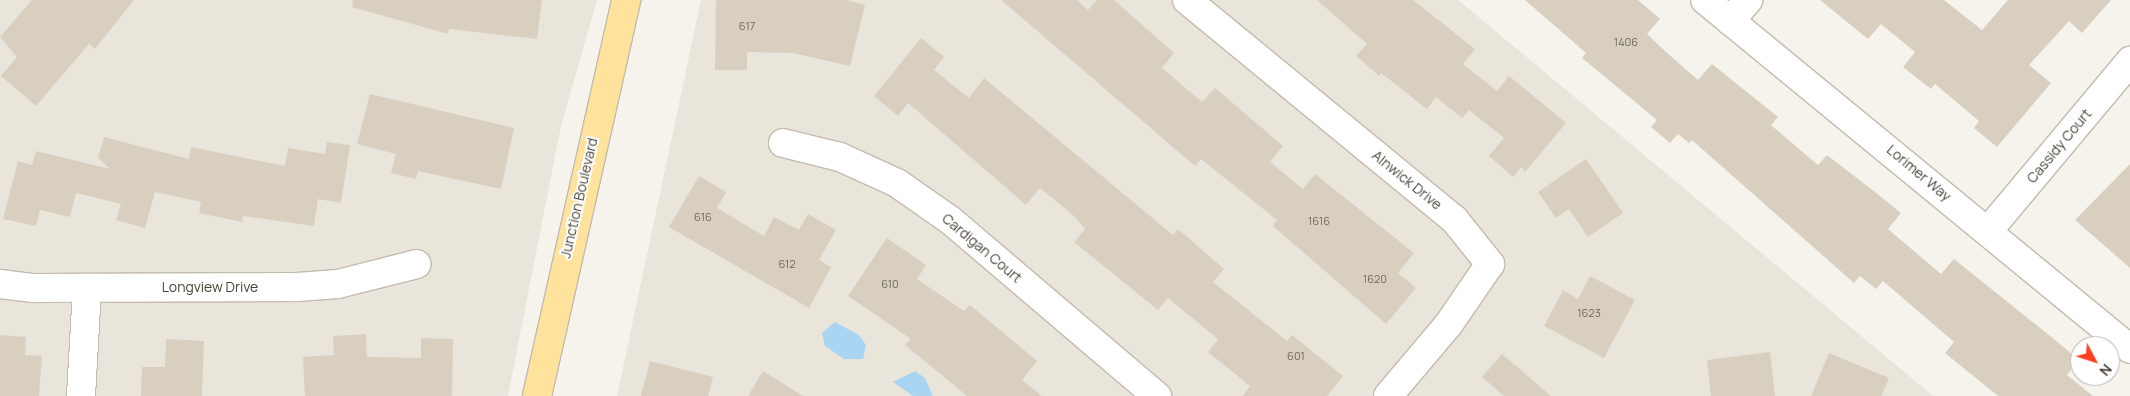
<!DOCTYPE html>
<html>
<head>
<meta charset="utf-8">
<style>
	body { margin:0 }
	#map { position:relative; width:2130px; height:396px; overflow:hidden; background:#f6f3ec; font-family:Manrope,sans-serif }
	div>[style] { position:absolute }
	.residential>* { inset:0; background:#eae5da }
	.water>* { inset:0; background:#a9d4f2 }
	.building>* { inset:0; background:#d8cfc1 }
	.roads { filter:drop-shadow(1px 0 #c2bbae) drop-shadow(-1px 0 #c2bbae) drop-shadow(0 1px #c2bbae) drop-shadow(0 -1px #c2bbae) }
	.minor>* { height:28px; margin:-14px; padding:0 14px; transform-origin:14px; border-radius:14px; background:#fff }
	.major>* { height:28px; margin:-14px; padding:0 14px; transform-origin:14px; border-radius:14px; background:#ffe39c }
	span { translate:-50% -50%; white-space:nowrap; text-align:center; line-height:1.15; -webkit-text-stroke:4px #fff; paint-order:stroke }
	.number-label { font-size:11px; color:#6e675b }
	.number-label span { -webkit-text-stroke-width:0 }
	.street-label { font-size:14px; color:#4b4439 }
	.north { position:absolute; left:2070px; top:336px; width:50px; height:50px; box-sizing:border-box; background:#fff; border:1px solid #b7b4b0; border-radius:50%; rotate:130deg; font-size:14px; font-weight:700; line-height:20px; text-align:center; color:#4b4439 }
	.north::after { content:''; display:block; margin:auto; width:18px; height:22px; background:#fc3f1d; clip-path:polygon(50% 0,100% 100%,50% 72%,0 100%) }
</style>
</head>
<body>
<div id="map">
	<div class="residential">
		<div style="clip-path:polygon(0 0,597px 0,561px 126px,508px 396px,0 396px)"></div>
		<div style="clip-path:polygon(701px 0,1458px 0,1933px 396px,617px 396px)"></div>
	</div>
	<div class="water">
		<div style="clip-path:polygon(835px 322px,859px 335px,866px 345px,863px 359px,844px 359px,825px 346px,822px 333px)"></div>
		<div style="clip-path:polygon(915px 371px,925px 378px,933px 396px,913px 396px,893px 382px)"></div>
	</div>
	<div class="building">
		<div style="clip-path:polygon(32px 0,134px 0,95px 49px,89px 44px,36px 106px,1px 76px,17px 57px,0 37px)"></div>
		<div style="clip-path:polygon(353px 0,542px 0,537px 39px,449px 29px,448px 34px,352px 7px)"></div>
		<div style="clip-path:polygon(716px 0,847px 0,865px 5px,850px 66px,793px 53px,747px 52px,747px 70px,715px 70px)"></div>
		<div style="clip-path:polygon(1001px 0,1077px 0,1088px 10px,1097px 0,1114px 0,1174px 53px,1162px 68px,1202px 102px,1215px 88px,1283px 146px,1270px 162px,1303px 189px,1315px 174px,1414px 253px,1398px 273px,1416px 288px,1386px 324px,1273px 226px,1277px 220px,1201px 159px,1195px 166px)"></div>
		<div style="clip-path:polygon(1317px 0,1413px 0,1475px 49px,1463px 64px,1497px 91px,1509px 76px,1566px 123px,1525px 172px,1521px 167px,1513px 177px,1489px 156px,1504px 138px,1469px 110px,1462px 118px,1436px 97px,1427px 109px,1381px 73px,1379px 76px,1356px 56px,1367px 44px)"></div>
		<div style="clip-path:polygon(1525px 0,1638px 0,1660px 19px,1647px 34px,1666px 52px,1698px 80px,1712px 64px,1778px 117px,1771px 125px,1818px 165px,1827px 155px,1875px 192px,1901px 213px,1888px 229px,1941px 274px,1954px 259px,2055px 340px,2079px 360px,2067px 375px,2093px 396px,1998px 396px,1945px 353px,1954px 342px,1883px 281px,1876px 289px,1860px 276px,1854px 283px,1692px 140px,1689px 143px,1678px 134px,1670px 143px,1651px 127px,1657px 120px,1582px 58px,1586px 53px)"></div>
		<div style="clip-path:polygon(1820px 0,1944px 0,1982px 30px,2008px 0,2111px 0,2082px 33px,2069px 21px,2029px 65px,2051px 83px,1997px 147px,1974px 128px,1979px 121px,1935px 84px,1931px 89px,1903px 67px,1915px 52px,1881px 24px,1868px 39px)"></div>
		<div style="clip-path:polygon(921px 38px,944px 57px,934px 70px,969px 98px,984px 78px,1173px 235px,1178px 229px,1224px 269px,1213px 282px,1287px 341px,1292px 335px,1343px 376px,1327px 396px,1243px 396px,1250px 386px,1208px 352px,1218px 339px,1168px 298px,1158px 310px,1074px 242px,1085px 229px,1074px 216px,1040px 188px,1026px 205px,908px 103px,898px 116px,874px 96px)"></div>
		<div style="clip-path:polygon(370px 94px,514px 128px,501px 189px,418px 171px,416px 179px,391px 173px,396px 154px,357px 144px)"></div>
		<div style="clip-path:polygon(104px 137px,189px 159px,191px 147px,285px 166px,288px 148px,325px 154px,327px 142px,350px 145px,341px 203px,318px 199px,314px 226px,243px 216px,242px 222px,199px 213px,201px 202px,155px 192px,145px 228px,116px 220px,121px 204px,76px 193px,70px 217px,40px 210px,36px 226px,3px 219px,18px 161px,32px 165px,36px 151px,110px 169px,98px 158px)"></div>
		<div style="clip-path:polygon(1586px 159px,1623px 213px,1588px 237px,1569px 209px,1556px 218px,1538px 192px)"></div>
		<div style="clip-path:polygon(2130px 164px,2130px 268px,2075px 220px)"></div>
		<div style="clip-path:polygon(699px 176px,726px 192px,717px 208px,764px 236px,774px 217px,799px 230px,808px 214px,836px 230px,819px 260px,831px 267px,809px 308px,669px 227px)"></div>
		<div style="clip-path:polygon(887px 238px,926px 265px,917px 279px,964px 311px,970px 305px,1037px 361px,1022px 380px,1042px 396px,967px 396px,905px 345px,911px 339px,848px 296px)"></div>
		<div style="clip-path:polygon(1590px 276px,1635px 300px,1604px 358px,1544px 326px,1563px 290px,1578px 299px)"></div>
		<div style="clip-path:polygon(366px 334px,367px 357px,421px 358px,421px 338px,453px 339px,452px 396px,305px 396px,303px 357px,334px 355px,333px 336px)"></div>
		<div style="clip-path:polygon(0 335px,26px 337px,25px 355px,42px 356px,39px 396px,0 396px)"></div>
		<div style="clip-path:polygon(166px 339px,204px 341px,202px 396px,141px 396px,142px 367px,165px 367px)"></div>
		<div style="clip-path:polygon(1770px 352px,1775px 396px,1711px 396px,1707px 360px)"></div>
		<div style="clip-path:polygon(1829px 353px,1889px 378px,1881px 396px,1811px 396px)"></div>
		<div style="clip-path:polygon(1502px 354px,1551px 396px,1504px 396px,1482px 377px)"></div>
		<div style="clip-path:polygon(650px 361px,713px 377px,708px 396px,641px 396px)"></div>
		<div style="clip-path:polygon(763px 371px,803px 396px,748px 396px)"></div>
	</div>
	<div class="roads">
		<div class="minor">
			<div style="left:1187px;top:0;width:345px;rotate:39.4deg"></div>
			<div style="left:1454px;top:219px;width:58px;rotate:51.3deg"></div>
			<div style="left:1490px;top:264px;width:74px;rotate:124.5deg"></div>
			<div style="left:1448px;top:325px;width:93px;rotate:130.2deg"></div>
			<div style="left:1705px;top:0;width:550px;rotate:39.39deg"></div>
			<div style="left:1730px;top:21px;width:28px;rotate:-49deg"></div>
			<div style="left:783px;top:143px;width:59px;rotate:13.8deg"></div>
			<div style="left:840px;top:157px;width:63px;rotate:24.5deg"></div>
			<div style="left:897px;top:183px;width:65px;rotate:34.9deg"></div>
			<div style="left:950px;top:220px;width:272px;rotate:40.4deg"></div>
			<div style="left:1988px;top:231px;width:222px;rotate:-50.1deg"></div>
			<div style="left:0;top:284px;width:34px;rotate:7deg"></div>
			<div style="left:34px;top:288px;width:263px;rotate:-0.2deg"></div>
			<div style="left:297px;top:287px;width:41px;rotate:-4.2deg"></div>
			<div style="left:338px;top:284px;width:81px;rotate:-14.2deg"></div>
			<div style="left:81px;top:396px;width:108px;rotate:-86.8deg"></div>
		</div>
		<div class="major">
			<div style="left:537px;top:396px;width:406px;rotate:-77.3deg"></div>
		</div>
	</div>
	<div class="number-label">
		<span style="left:747px;top:26px">617</span>
		<span style="left:1626px;top:42px">1406</span>
		<span style="left:703px;top:217px">616</span>
		<span style="left:1319px;top:221px">1616</span>
		<span style="left:787px;top:264px">612</span>
		<span style="left:1375px;top:279px">1620</span>
		<span style="left:890px;top:284px">610</span>
		<span style="left:1589px;top:313px">1623</span>
		<span style="left:1296px;top:356px">601</span>
	</div>
	<div class="street-label">
		<span style="left:2059px;top:146px;rotate:-50deg">Cassidy Court</span>
		<span style="left:1919px;top:173px;rotate:40deg">Lorimer Way</span>
		<span style="left:1407px;top:180px;rotate:39deg">Alnwick Drive</span>
		<span style="left:579px;top:198px;rotate:-77deg">Junction Boulevard</span>
		<span style="left:982px;top:248px;rotate:40deg">Cardigan Court</span>
		<span style="left:210px;top:287px">Longview Drive</span>
	</div>
	<div class="north">N</div>
</div>
</body>
</html>
